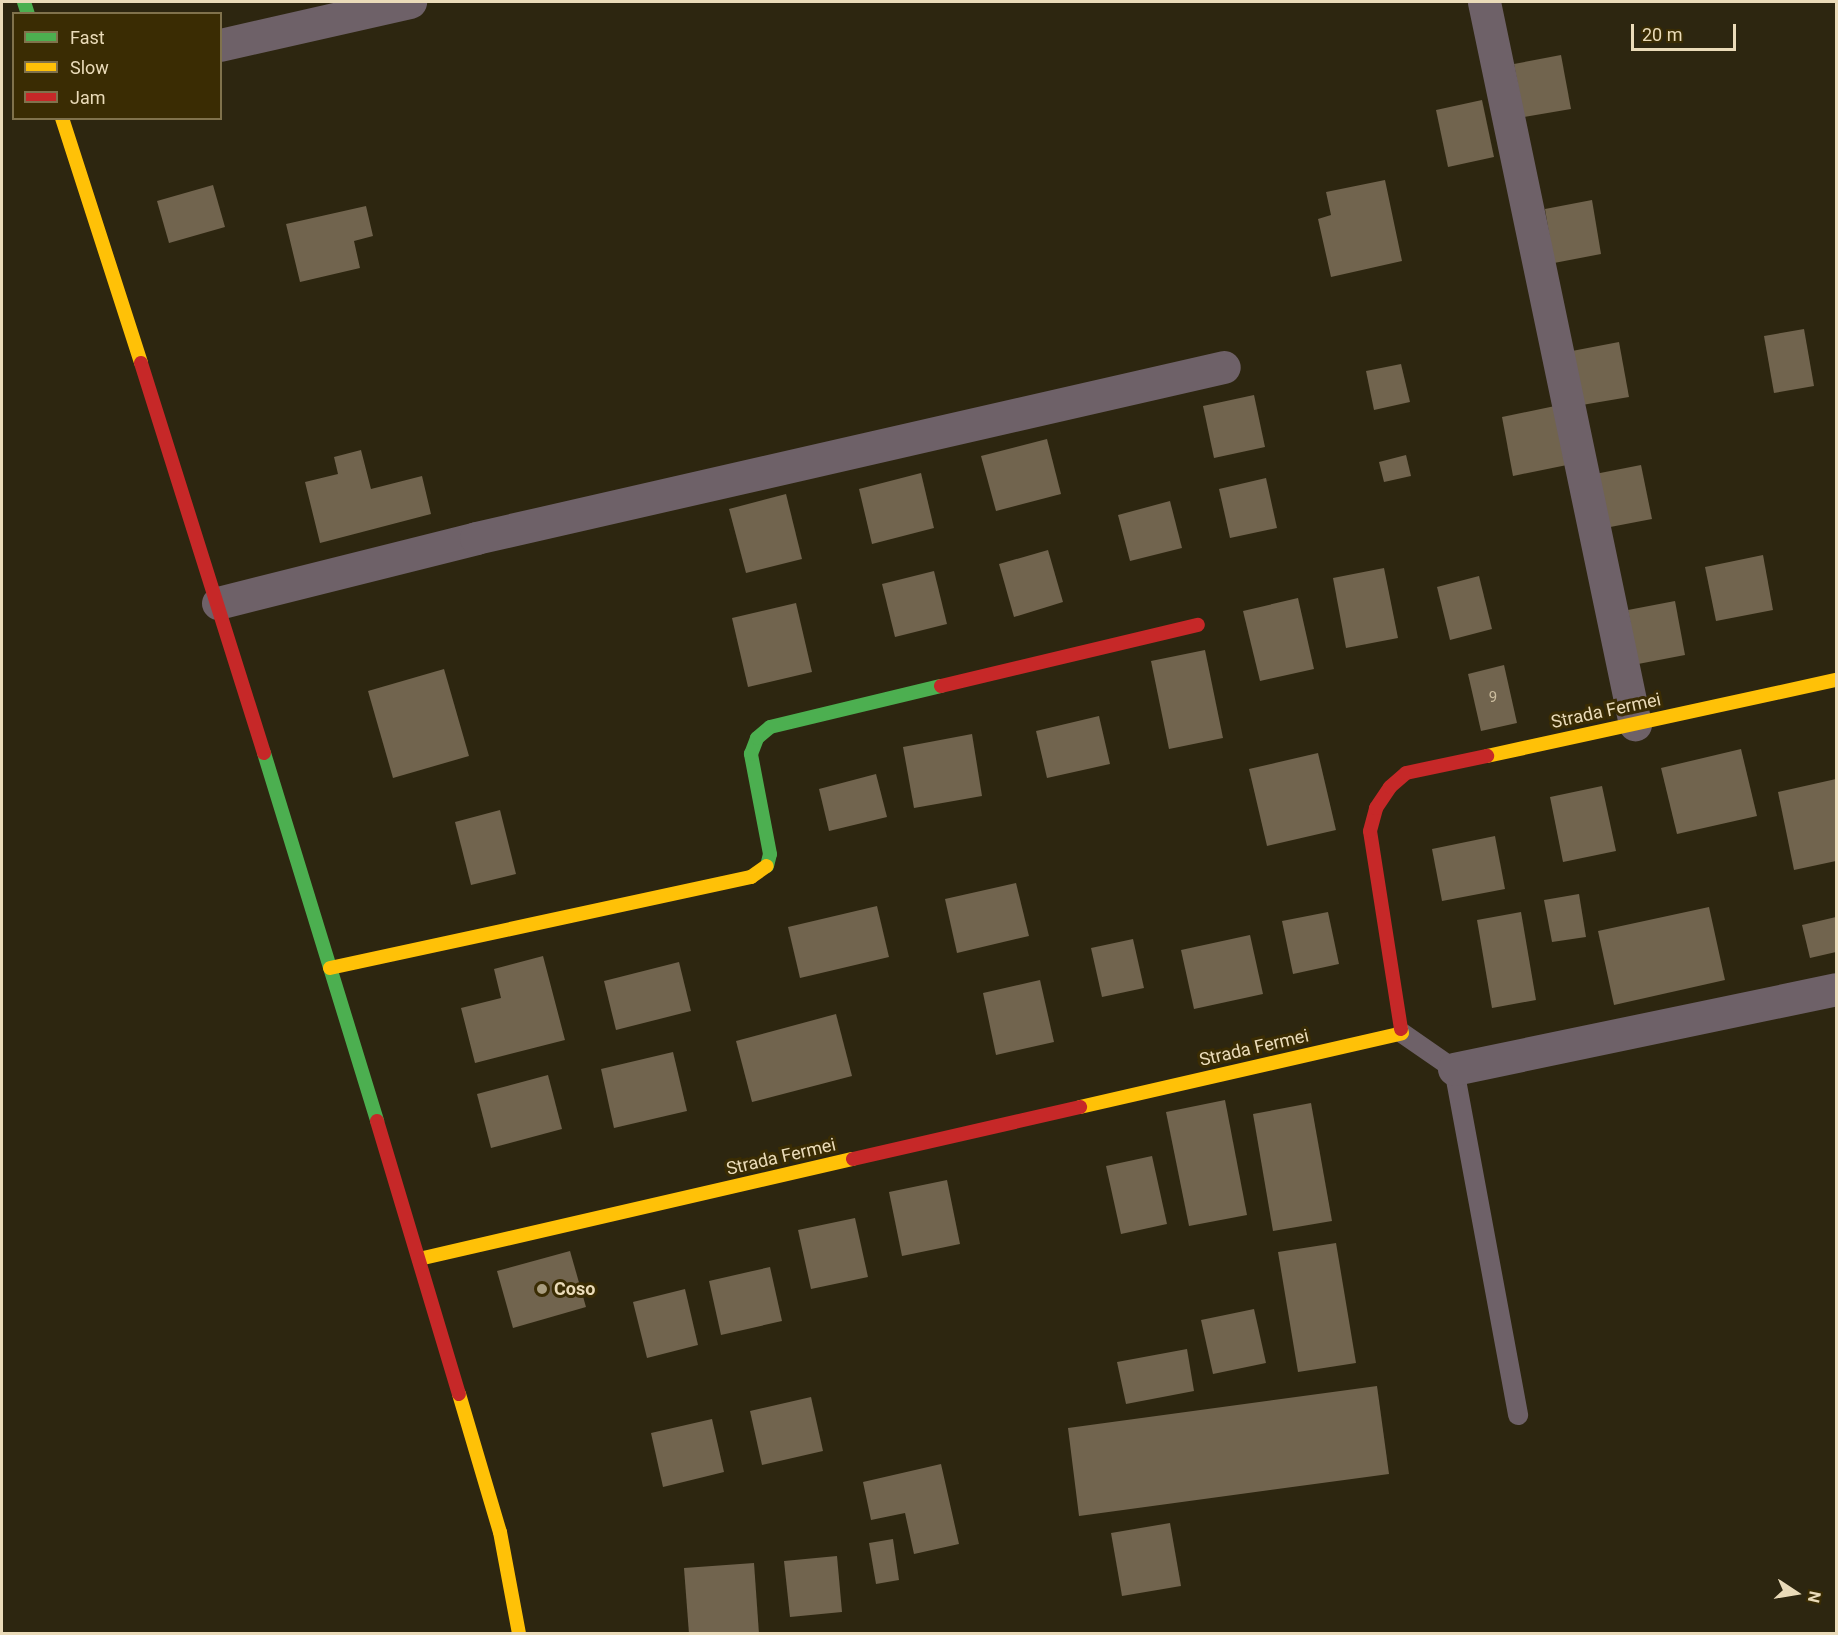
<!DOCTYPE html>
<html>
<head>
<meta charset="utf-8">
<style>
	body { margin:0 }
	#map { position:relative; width:1838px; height:1635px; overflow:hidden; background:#2d2610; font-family:Roboto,sans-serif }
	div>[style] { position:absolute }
	.building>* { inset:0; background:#71644e }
	.lane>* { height:20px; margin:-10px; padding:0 10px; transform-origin:10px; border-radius:10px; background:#6e6168 }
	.street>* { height:33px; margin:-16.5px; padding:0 16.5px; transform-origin:16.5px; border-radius:16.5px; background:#6e6168 }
	.fast>* { height:14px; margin:-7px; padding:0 7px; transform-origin:7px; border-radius:7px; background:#4caf50 }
	.slow>* { height:14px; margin:-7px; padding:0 7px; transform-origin:7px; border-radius:7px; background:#ffc107 }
	.jam>* { height:14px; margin:-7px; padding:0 7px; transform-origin:7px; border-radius:7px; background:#c62828 }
	.dots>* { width:16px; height:16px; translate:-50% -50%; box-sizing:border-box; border:3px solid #3a2c03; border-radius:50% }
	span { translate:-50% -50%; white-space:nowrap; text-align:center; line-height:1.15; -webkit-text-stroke:6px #3a2c03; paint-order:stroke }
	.number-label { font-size:15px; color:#ccbd9e }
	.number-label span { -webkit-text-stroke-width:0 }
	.street-label { font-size:18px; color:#eadbb9 }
	.poi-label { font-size:18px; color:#eadbb9; font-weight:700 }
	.left { translate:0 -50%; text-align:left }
	.frame { position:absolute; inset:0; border:3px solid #eadbb9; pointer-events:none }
	.legend { position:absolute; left:12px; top:12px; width:210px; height:108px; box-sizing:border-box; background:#3a2c03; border:2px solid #80724c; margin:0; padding:8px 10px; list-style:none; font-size:18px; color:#eadbb9 }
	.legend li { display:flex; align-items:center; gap:12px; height:30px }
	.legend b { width:30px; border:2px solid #80724c }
	.north { position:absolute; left:1766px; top:1563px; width:60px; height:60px; -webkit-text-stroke:4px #3a2c03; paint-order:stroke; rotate:102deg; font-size:16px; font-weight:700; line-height:24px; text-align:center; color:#eadbb9 }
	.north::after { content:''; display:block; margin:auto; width:21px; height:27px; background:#eadbb9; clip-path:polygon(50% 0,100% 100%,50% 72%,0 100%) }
	.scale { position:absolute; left:1631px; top:24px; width:105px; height:27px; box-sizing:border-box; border:3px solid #eadbb9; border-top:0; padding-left:8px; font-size:18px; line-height:21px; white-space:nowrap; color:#eadbb9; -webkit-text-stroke:4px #3a2c03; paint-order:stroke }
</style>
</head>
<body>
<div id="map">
	<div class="building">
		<div style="clip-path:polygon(1561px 55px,1571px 109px,1524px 117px,1514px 64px)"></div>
		<div style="clip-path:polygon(1482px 100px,1494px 157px,1448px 167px,1436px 110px)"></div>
		<div style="clip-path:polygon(1385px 180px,1402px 261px,1331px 277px,1318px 219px,1331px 215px,1326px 192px)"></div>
		<div style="clip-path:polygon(213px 185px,225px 227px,169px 243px,157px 201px)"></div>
		<div style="clip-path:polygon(1592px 200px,1601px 254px,1554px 263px,1545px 209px)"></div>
		<div style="clip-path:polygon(366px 206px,373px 236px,354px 241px,360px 268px,300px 282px,286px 224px)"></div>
		<div style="clip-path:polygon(1804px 329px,1814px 386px,1774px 393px,1764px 336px)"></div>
		<div style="clip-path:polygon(1619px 342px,1629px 397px,1582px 405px,1572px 351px)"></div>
		<div style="clip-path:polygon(1401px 364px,1410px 402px,1374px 410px,1366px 371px)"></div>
		<div style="clip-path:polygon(1254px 395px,1265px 447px,1214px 458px,1203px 406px)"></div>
		<div style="clip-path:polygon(1555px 406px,1567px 465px,1513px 476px,1502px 417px)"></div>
		<div style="clip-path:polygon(1047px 439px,1061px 494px,996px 511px,981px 456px)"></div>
		<div style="clip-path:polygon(361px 450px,371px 489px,422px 476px,431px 514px,320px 543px,305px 482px,338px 474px,334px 457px)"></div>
		<div style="clip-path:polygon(1406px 455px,1411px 476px,1384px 482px,1379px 462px)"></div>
		<div style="clip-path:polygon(1641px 465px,1652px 519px,1605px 528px,1595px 474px)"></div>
		<div style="clip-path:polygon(921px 473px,934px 528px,872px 544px,859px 489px)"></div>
		<div style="clip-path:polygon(1266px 478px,1277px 528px,1230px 538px,1219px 489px)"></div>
		<div style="clip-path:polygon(786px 494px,802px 559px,746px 573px,729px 509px)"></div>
		<div style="clip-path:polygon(1170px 501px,1182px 548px,1130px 561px,1118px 515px)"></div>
		<div style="clip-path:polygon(1048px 550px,1063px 602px,1014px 617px,999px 564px)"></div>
		<div style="clip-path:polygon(1763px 555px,1773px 610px,1716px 621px,1705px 567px)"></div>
		<div style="clip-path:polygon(1384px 568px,1398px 638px,1346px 648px,1333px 578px)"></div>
		<div style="clip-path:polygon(934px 571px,947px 624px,895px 637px,882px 584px)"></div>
		<div style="clip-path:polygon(1479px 576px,1492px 629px,1450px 640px,1437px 587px)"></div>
		<div style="clip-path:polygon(1298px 598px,1314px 669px,1260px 681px,1243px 611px)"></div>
		<div style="clip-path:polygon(1675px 601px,1685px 655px,1638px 664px,1628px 610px)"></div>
		<div style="clip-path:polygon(796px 603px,812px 672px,748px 687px,732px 618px)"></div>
		<div style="clip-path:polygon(1205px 650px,1223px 738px,1169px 749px,1151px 661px)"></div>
		<div style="clip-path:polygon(1504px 665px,1517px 723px,1481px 731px,1468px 674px)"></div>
		<div style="clip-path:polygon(444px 669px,469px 756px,393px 778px,368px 691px)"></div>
		<div style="clip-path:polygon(1099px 716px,1110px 764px,1047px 778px,1036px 731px)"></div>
		<div style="clip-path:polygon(972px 734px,982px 796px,914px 808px,903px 747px)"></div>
		<div style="clip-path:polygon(1741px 749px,1757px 816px,1677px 834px,1661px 768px)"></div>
		<div style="clip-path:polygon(1318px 753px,1336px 830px,1267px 846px,1249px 769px)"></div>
		<div style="clip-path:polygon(876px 774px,887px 817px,829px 831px,819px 789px)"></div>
		<div style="clip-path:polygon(1836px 779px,1836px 861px,1794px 870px,1778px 792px)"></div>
		<div style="clip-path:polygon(1602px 786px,1616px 851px,1563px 862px,1550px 797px)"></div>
		<div style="clip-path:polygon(500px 810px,516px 874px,471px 885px,455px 822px)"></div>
		<div style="clip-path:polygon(1495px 836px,1505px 889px,1442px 901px,1432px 849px)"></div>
		<div style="clip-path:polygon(1016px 883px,1029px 936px,957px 953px,945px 899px)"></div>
		<div style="clip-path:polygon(1579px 894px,1586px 937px,1552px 942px,1544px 900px)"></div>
		<div style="clip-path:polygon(877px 906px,889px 957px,800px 978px,788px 927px)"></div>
		<div style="clip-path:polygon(1709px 907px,1725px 980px,1614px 1005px,1598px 931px)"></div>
		<div style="clip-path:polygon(1328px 912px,1339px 964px,1293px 974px,1282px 921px)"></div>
		<div style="clip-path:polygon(1521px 912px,1536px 1000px,1492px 1008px,1477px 920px)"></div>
		<div style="clip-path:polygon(1836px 917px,1836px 952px,1810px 958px,1802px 925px)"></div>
		<div style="clip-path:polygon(1250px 935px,1263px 994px,1194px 1009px,1181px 950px)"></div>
		<div style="clip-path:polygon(1133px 939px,1144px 988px,1102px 997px,1091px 948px)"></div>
		<div style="clip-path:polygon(543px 956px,565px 1040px,475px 1063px,461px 1008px,501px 998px,494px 969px)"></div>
		<div style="clip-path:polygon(679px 962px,691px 1011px,616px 1030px,604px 981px)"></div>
		<div style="clip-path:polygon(1040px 980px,1054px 1042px,996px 1055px,983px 993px)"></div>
		<div style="clip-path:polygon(836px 1014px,852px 1076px,752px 1102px,736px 1041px)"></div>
		<div style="clip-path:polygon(673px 1052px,687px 1111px,614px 1128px,601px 1069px)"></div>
		<div style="clip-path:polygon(548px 1075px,562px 1129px,491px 1148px,477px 1094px)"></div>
		<div style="clip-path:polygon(1225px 1100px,1247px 1215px,1189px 1226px,1166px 1112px)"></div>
		<div style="clip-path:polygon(1311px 1103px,1332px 1221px,1273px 1231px,1253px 1114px)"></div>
		<div style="clip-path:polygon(1152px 1156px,1167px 1224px,1121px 1234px,1106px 1166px)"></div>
		<div style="clip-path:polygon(947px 1180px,960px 1244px,902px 1256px,889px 1192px)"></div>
		<div style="clip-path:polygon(855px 1218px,868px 1277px,811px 1289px,798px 1230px)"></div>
		<div style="clip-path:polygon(1336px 1243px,1356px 1363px,1298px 1372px,1278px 1252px)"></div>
		<div style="clip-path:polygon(570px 1251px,586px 1307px,513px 1328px,497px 1271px)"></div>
		<div style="clip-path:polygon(770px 1267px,782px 1321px,721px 1335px,709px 1281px)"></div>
		<div style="clip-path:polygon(685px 1289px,698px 1345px,647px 1358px,633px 1302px)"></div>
		<div style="clip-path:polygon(1254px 1309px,1266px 1363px,1213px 1374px,1201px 1320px)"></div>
		<div style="clip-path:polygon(1187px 1349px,1194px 1391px,1126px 1404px,1117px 1362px)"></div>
		<div style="clip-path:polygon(1377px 1386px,1389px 1474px,1079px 1516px,1068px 1428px)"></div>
		<div style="clip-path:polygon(811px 1397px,823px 1451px,762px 1465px,750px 1411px)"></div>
		<div style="clip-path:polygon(712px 1419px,724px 1472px,663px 1487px,651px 1433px)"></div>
		<div style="clip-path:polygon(941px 1464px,959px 1544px,914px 1554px,905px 1513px,871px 1520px,863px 1482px)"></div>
		<div style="clip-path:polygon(1170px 1523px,1181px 1586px,1122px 1596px,1111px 1533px)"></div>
		<div style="clip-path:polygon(893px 1539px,899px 1580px,876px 1584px,869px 1543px)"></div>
		<div style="clip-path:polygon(837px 1556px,842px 1612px,790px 1617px,784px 1561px)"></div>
		<div style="clip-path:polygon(754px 1563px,759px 1634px,689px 1634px,684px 1568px)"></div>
	</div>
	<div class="lane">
		<div style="left:1402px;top:1033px;width:63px;rotate:34.7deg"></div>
		<div style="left:1454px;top:1069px;width:352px;rotate:79.5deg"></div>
	</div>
	<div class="street">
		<div style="left:1484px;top:2px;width:738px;rotate:78.19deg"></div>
		<div style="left:220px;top:45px;width:195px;rotate:-12.8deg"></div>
		<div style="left:218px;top:603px;width:266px;rotate:-14.1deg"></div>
		<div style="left:476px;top:538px;width:767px;rotate:-12.88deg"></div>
		<div style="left:1454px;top:1069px;width:390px;rotate:-11.8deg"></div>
	</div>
	<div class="fast">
		<div style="left:24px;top:2px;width:13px;rotate:72deg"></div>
		<div style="left:264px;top:753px;width:385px;rotate:72.9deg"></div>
		<div style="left:767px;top:866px;width:12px;rotate:-76deg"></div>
		<div style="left:770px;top:854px;width:102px;rotate:-100.8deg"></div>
		<div style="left:751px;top:754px;width:17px;rotate:-69deg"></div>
		<div style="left:757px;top:738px;width:17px;rotate:-40deg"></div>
		<div style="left:770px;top:727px;width:176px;rotate:-13.5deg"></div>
	</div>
	<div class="slow">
		<div style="left:62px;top:118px;width:257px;rotate:72.1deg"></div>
		<div style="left:1487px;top:756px;width:357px;rotate:-12.3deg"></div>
		<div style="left:330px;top:968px;width:431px;rotate:-12.2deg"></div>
		<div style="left:751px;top:877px;width:19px;rotate:-35deg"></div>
		<div style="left:1080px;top:1107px;width:330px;rotate:-12.9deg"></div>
		<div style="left:1402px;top:1033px;width:4px;rotate:-104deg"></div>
		<div style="left:419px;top:1259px;width:445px;rotate:-13deg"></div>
		<div style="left:459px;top:1394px;width:144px;rotate:73.5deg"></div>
		<div style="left:500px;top:1532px;width:104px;rotate:79.4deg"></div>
	</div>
	<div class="jam">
		<div style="left:141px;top:363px;width:409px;rotate:72.5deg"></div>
		<div style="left:941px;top:686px;width:264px;rotate:-13.4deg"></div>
		<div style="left:1401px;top:1029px;width:200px;rotate:-98.9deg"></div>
		<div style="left:1370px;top:831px;width:24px;rotate:-75deg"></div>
		<div style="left:1376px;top:808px;width:25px;rotate:-56deg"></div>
		<div style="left:1390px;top:787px;width:21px;rotate:-41deg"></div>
		<div style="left:1406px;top:773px;width:83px;rotate:-11.9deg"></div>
		<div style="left:377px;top:1121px;width:285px;rotate:73.3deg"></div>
		<div style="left:853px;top:1159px;width:233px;rotate:-12.9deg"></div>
	</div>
	<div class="dots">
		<div style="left:542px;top:1289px;background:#a89c7e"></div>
	</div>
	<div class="number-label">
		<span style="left:1493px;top:698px">9</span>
	</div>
	<div class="street-label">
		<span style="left:1606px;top:711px;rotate:-12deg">Strada Fermei</span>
		<span style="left:1254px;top:1048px;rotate:-13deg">Strada Fermei</span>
		<span style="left:781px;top:1157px;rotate:-13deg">Strada Fermei</span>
	</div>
	<div class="poi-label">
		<span class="left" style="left:554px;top:1289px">Coso</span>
	</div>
	<div class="frame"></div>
	<ul class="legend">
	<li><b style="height:8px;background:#4caf50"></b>Fast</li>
	<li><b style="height:8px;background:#ffc107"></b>Slow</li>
	<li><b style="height:8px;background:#c62828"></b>Jam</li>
	</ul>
	<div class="north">N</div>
	<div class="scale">20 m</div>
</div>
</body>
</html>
